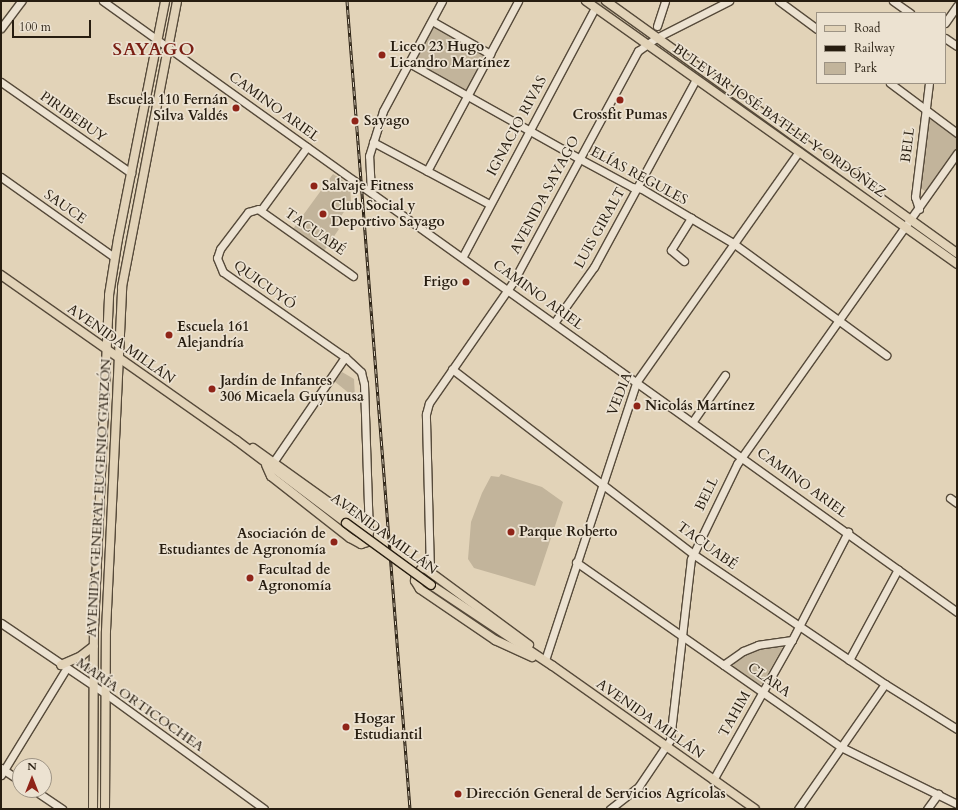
<!DOCTYPE html>
<html>
<head>
<meta charset="utf-8">
<style>
	body { margin:0 }
	#map { position:relative; width:958px; height:810px; overflow:hidden; background:#e2d3b8; font-family:Cardo,serif }
	div>[style] { position:absolute }
	.green>* { inset:0; background:#c2b49b }
	.roads { filter:drop-shadow(1px 0 #564a3a) drop-shadow(-1px 0 #564a3a) drop-shadow(0 1px #564a3a) drop-shadow(0 -1px #564a3a) }
	.minor>* { height:7px; margin:-3.5px; padding:0 3.5px; transform-origin:3.5px; border-radius:3.5px; background:#ece2d1 }
	.major>* { height:8px; margin:-4px; padding:0 4px; transform-origin:4px; border-radius:4px; background:#e2d3b8 }
	.rail>* { height:3px; margin-top:-1.5px; transform-origin:0; background:repeating-linear-gradient(90deg,#ece2d1 0 4.5px,#271d10 0 9px); box-sizing:border-box; border-block:1px solid #271d10 }
	.bridges { filter:drop-shadow(1px 0 #271d10) drop-shadow(-1px 0 #271d10) drop-shadow(0 1px #271d10) drop-shadow(0 -1px #271d10) }
	.major-bridge>* { height:8px; margin:-4px; padding:0 4px; transform-origin:4px; border-radius:4px; background:#e2d3b8 }
	.dots>* { width:11px; height:11px; translate:-50% -50%; box-sizing:border-box; border:2px solid #ece2d1; border-radius:50% }
	span { translate:-50% -50%; white-space:nowrap; text-align:center; line-height:1.15; -webkit-text-stroke:3.5px #ece2d1; paint-order:stroke }
	.poi-label { font-size:14px; color:#271d10; font-weight:700 }
	.left { translate:0 -50%; text-align:left }
	.right { translate:-100% -50%; text-align:right }
	.street-label { font-size:14px; color:#271d10 }
	.district-label { font-size:18px; color:#7a1f14; font-weight:700; letter-spacing:1px }
	.frame { position:absolute; inset:0; border:2px solid #271d10; pointer-events:none }
	.legend { position:absolute; left:816px; top:12px; width:130px; height:72px; box-sizing:border-box; background:#ece2d1; border:1px solid #9d9384; margin:0; padding:5px 7px; list-style:none; font-size:12px; color:#271d10 }
	.legend li { display:flex; align-items:center; gap:8px; height:20px }
	.legend b { width:20px; border:1px solid #9d9384 }
	.north { position:absolute; left:12px; top:758px; width:40px; height:40px; box-sizing:border-box; background:#ece2d1; border:1px solid #9d9384; border-radius:50%; rotate:0deg; font-size:11px; font-weight:700; line-height:16px; text-align:center; color:#271d10 }
	.north::after { content:''; display:block; margin:auto; width:14px; height:18px; background:#8f2418; clip-path:polygon(50% 0,100% 100%,50% 72%,0 100%) }
	.scale { position:absolute; left:12px; top:20px; width:79px; height:18px; box-sizing:border-box; border:2px solid #271d10; border-top:0; padding-left:5px; font-size:12px; line-height:14px; white-space:nowrap; color:#271d10; -webkit-text-stroke:3px #ece2d1; paint-order:stroke }
</style>
</head>
<body>
<div id="map">
	<div class="green">
		<div style="clip-path:polygon(592px 1px,599px 1px,641px 31px,621px 18px)"></div>
		<div style="clip-path:polygon(435px 27px,483px 53px,483px 59px,467px 89px,462px 90px,416px 63px,415px 57px,431px 29px)"></div>
		<div style="clip-path:polygon(658px 47px,699px 72px,902px 218px,872px 200px)"></div>
		<div style="clip-path:polygon(932px 118px,957px 137px,957px 148px,926px 192px,919px 187px,927px 121px)"></div>
		<div style="clip-path:polygon(333px 174px,350px 185px,351px 202px,334px 226px,339px 229px,324px 251px,293px 229px)"></div>
		<div style="clip-path:polygon(342px 372px,354px 379px,355px 398px,334px 381px)"></div>
		<div style="clip-path:polygon(501px 474px,542px 487px,563px 502px,535px 586px,474px 568px,468px 559px,471px 522px,482px 493px,491px 476px,499px 477px)"></div>
		<div style="clip-path:polygon(781px 644px,782px 649px,762px 684px,755px 684px,733px 667px,735px 659px,758px 648px)"></div>
	</div>
	<div class="roads">
		<div class="minor">
			<div style="left:103px;top:1px;width:1050px;rotate:35.58deg"></div>
			<div style="left:779px;top:1px;width:47px;rotate:36.4deg"></div>
			<div style="left:893px;top:1px;width:21px;rotate:35deg"></div>
			<div style="left:432px;top:21px;width:67px;rotate:29.6deg"></div>
			<div style="left:945px;top:23px;width:21px;rotate:-55deg"></div>
			<div style="left:657px;top:26px;width:26px;rotate:-72deg"></div>
			<div style="left:1px;top:28px;width:34px;rotate:-53deg"></div>
			<div style="left:945px;top:38px;width:14px;rotate:34deg"></div>
			<div style="left:409px;top:63px;width:196px;rotate:29.3deg"></div>
			<div style="left:580px;top:159px;width:59px;rotate:28.3deg"></div>
			<div style="left:632px;top:187px;width:10px;rotate:11deg"></div>
			<div style="left:642px;top:189px;width:106px;rotate:30.7deg"></div>
			<div style="left:733px;top:243px;width:190px;rotate:36.2deg"></div>
			<div style="left:1px;top:82px;width:159px;rotate:35deg"></div>
			<div style="left:890px;top:83px;width:84px;rotate:36.7deg"></div>
			<div style="left:373px;top:142px;width:132px;rotate:28.1deg"></div>
			<div style="left:427px;top:171px;width:193px;rotate:-61.8deg"></div>
			<div style="left:1px;top:177px;width:138px;rotate:35.3deg"></div>
			<div style="left:371px;top:192px;width:36px;rotate:-93deg"></div>
			<div style="left:369px;top:156px;width:47px;rotate:-72.7deg"></div>
			<div style="left:383px;top:111px;width:125px;rotate:-61.8deg"></div>
			<div style="left:919px;top:209px;width:13px;rotate:-108deg"></div>
			<div style="left:915px;top:197px;width:115px;rotate:-83deg"></div>
			<div style="left:261px;top:210px;width:78px;rotate:-53.9deg"></div>
			<div style="left:463px;top:256px;width:281px;rotate:-62deg"></div>
			<div style="left:684px;top:261px;width:17px;rotate:-140deg"></div>
			<div style="left:671px;top:250px;width:38px;rotate:-58deg"></div>
			<div style="left:353px;top:276px;width:116px;rotate:-144.8deg"></div>
			<div style="left:258px;top:209px;width:10px;rotate:163deg"></div>
			<div style="left:248px;top:212px;width:46px;rotate:127.1deg"></div>
			<div style="left:220px;top:249px;width:9px;rotate:108deg"></div>
			<div style="left:217px;top:258px;width:15px;rotate:67deg"></div>
			<div style="left:223px;top:272px;width:149px;rotate:34.9deg"></div>
			<div style="left:345px;top:357px;width:22px;rotate:43deg"></div>
			<div style="left:361px;top:372px;width:12px;rotate:76deg"></div>
			<div style="left:364px;top:384px;width:147px;rotate:88.1deg"></div>
			<div style="left:554px;top:323px;width:69px;rotate:-54.5deg"></div>
			<div style="left:594px;top:267px;width:214px;rotate:-61.5deg"></div>
			<div style="left:452px;top:369px;width:304px;rotate:37.5deg"></div>
			<div style="left:693px;top:554px;width:232px;rotate:34.1deg"></div>
			<div style="left:885px;top:684px;width:85px;rotate:32deg"></div>
			<div style="left:693px;top:421px;width:56px;rotate:-55.2deg"></div>
			<div style="left:274px;top:461px;width:126px;rotate:-55.7deg"></div>
			<div style="left:950px;top:498px;width:9px;rotate:36deg"></div>
			<div style="left:576px;top:562px;width:323px;rotate:34.9deg"></div>
			<div style="left:841px;top:747px;width:129px;rotate:26.2deg"></div>
			<div style="left:430px;top:572px;width:158px;rotate:-91.5deg"></div>
			<div style="left:426px;top:414px;width:11px;rotate:-75deg"></div>
			<div style="left:429px;top:403px;width:147px;rotate:-55.2deg"></div>
			<div style="left:513px;top:282px;width:263px;rotate:-61.6deg"></div>
			<div style="left:638px;top:51px;width:22px;rotate:-36deg"></div>
			<div style="left:656px;top:38px;width:82px;rotate:-26.9deg"></div>
			<div style="left:1px;top:623px;width:127px;rotate:34.1deg"></div>
			<div style="left:106px;top:694px;width:195px;rotate:36deg"></div>
			<div style="left:792px;top:640px;width:122px;rotate:-62.6deg"></div>
			<div style="left:545px;top:660px;width:294px;rotate:-71.8deg"></div>
			<div style="left:637px;top:381px;width:281px;rotate:-54.8deg"></div>
			<div style="left:849px;top:660px;width:103px;rotate:-61.7deg"></div>
			<div style="left:1px;top:768px;width:23px;rotate:34deg"></div>
			<div style="left:1px;top:775px;width:124px;rotate:-58.5deg"></div>
			<div style="left:713px;top:780px;width:161px;rotate:-60.6deg"></div>
			<div style="left:792px;top:640px;width:34px;rotate:172deg"></div>
			<div style="left:758px;top:645px;width:16px;rotate:158deg"></div>
			<div style="left:743px;top:651px;width:24px;rotate:145deg"></div>
			<div style="left:34px;top:790px;width:34px;rotate:34deg"></div>
			<div style="left:610px;top:809px;width:37px;rotate:-38deg"></div>
			<div style="left:639px;top:786px;width:55px;rotate:-56deg"></div>
			<div style="left:670px;top:740px;width:182px;rotate:-83.4deg"></div>
			<div style="left:691px;top:559px;width:106px;rotate:-64.2deg"></div>
			<div style="left:737px;top:464px;width:381px;rotate:-54.7deg"></div>
			<div style="left:798px;top:809px;width:152px;rotate:-55.2deg"></div>
			<div style="left:927px;top:809px;width:19px;rotate:-54deg"></div>
		</div>
		<div class="major">
			<div style="left:586px;top:1px;width:455px;rotate:35.3deg"></div>
			<div style="left:606px;top:1px;width:432px;rotate:35.7deg"></div>
			<div style="left:1px;top:275px;width:287px;rotate:35.1deg"></div>
			<div style="left:236px;top:440px;width:138px;rotate:37deg"></div>
			<div style="left:253px;top:448px;width:143px;rotate:35.6deg"></div>
			<div style="left:369px;top:531px;width:11px;rotate:95deg"></div>
			<div style="left:368px;top:542px;width:7px;rotate:164deg"></div>
			<div style="left:361px;top:544px;width:13px;rotate:-151deg"></div>
			<div style="left:350px;top:538px;width:100px;rotate:-141.9deg"></div>
			<div style="left:271px;top:476px;width:12px;rotate:-114deg"></div>
			<div style="left:431px;top:585px;width:146px;rotate:33.6deg"></div>
			<div style="left:553px;top:666px;width:247px;rotate:35.3deg"></div>
			<div style="left:529px;top:645px;width:128px;rotate:-143.6deg"></div>
			<div style="left:426px;top:569px;width:4px;rotate:-146deg"></div>
			<div style="left:423px;top:567px;width:11px;rotate:131deg"></div>
			<div style="left:416px;top:575px;width:6px;rotate:99deg"></div>
			<div style="left:415px;top:581px;width:9px;rotate:58deg"></div>
			<div style="left:420px;top:589px;width:91px;rotate:34.2deg"></div>
			<div style="left:495px;top:640px;width:41px;rotate:24.7deg"></div>
			<div style="left:61px;top:665px;width:22px;rotate:-24deg"></div>
			<div style="left:81px;top:656px;width:16px;rotate:-38deg"></div>
			<div style="left:93px;top:809px;width:181px;rotate:-89.7deg"></div>
			<div style="left:94px;top:628px;width:333px;rotate:-87.4deg"></div>
			<div style="left:109px;top:295px;width:57px;rotate:-80.9deg"></div>
			<div style="left:118px;top:239px;width:243px;rotate:-78.8deg"></div>
			<div style="left:105px;top:809px;width:178px;rotate:-89.7deg"></div>
			<div style="left:106px;top:631px;width:344px;rotate:-87.3deg"></div>
			<div style="left:122px;top:287px;width:291px;rotate:-79.1deg"></div>
		</div>
	</div>
	<div class="rail">
		<div style="left:347px;top:1px;width:810px;rotate:85.54deg"></div>
	</div>
	<div class="bridges">
		<div class="major-bridge">
			<div style="left:346px;top:523px;width:105px;rotate:36.1deg"></div>
		</div>
	</div>
	<div class="dots">
		<div style="left:382px;top:55px;background:#8f2418"></div>
		<div style="left:620px;top:100px;background:#8f2418"></div>
		<div style="left:236px;top:108px;background:#8f2418"></div>
		<div style="left:355px;top:121px;background:#8f2418"></div>
		<div style="left:314px;top:186px;background:#8f2418"></div>
		<div style="left:323px;top:214px;background:#8f2418"></div>
		<div style="left:466px;top:282px;background:#8f2418"></div>
		<div style="left:169px;top:335px;background:#8f2418"></div>
		<div style="left:212px;top:389px;background:#8f2418"></div>
		<div style="left:637px;top:406px;background:#8f2418"></div>
		<div style="left:511px;top:532px;background:#8f2418"></div>
		<div style="left:334px;top:542px;background:#8f2418"></div>
		<div style="left:250px;top:578px;background:#8f2418"></div>
		<div style="left:346px;top:727px;background:#8f2418"></div>
		<div style="left:458px;top:794px;background:#8f2418"></div>
	</div>
	<div class="poi-label">
		<span class="left" style="left:390px;top:55px">Liceo 23 Hugo<br>Licandro Martínez</span>
		<span class="right" style="left:228px;top:108px">Escuela 110 Fernán<br>Silva Valdés</span>
		<span style="left:620px;top:115px">Crossfit Pumas</span>
		<span class="left" style="left:364px;top:121px">Sayago</span>
		<span class="left" style="left:322px;top:186px">Salvaje Fitness</span>
		<span class="left" style="left:331px;top:214px">Club Social y<br>Deportivo Sayago</span>
		<span class="right" style="left:458px;top:282px">Frigo</span>
		<span class="left" style="left:177px;top:335px">Escuela 161<br>Alejandría</span>
		<span class="left" style="left:220px;top:389px">Jardín de Infantes<br>306 Micaela Guyunusa</span>
		<span class="left" style="left:645px;top:406px">Nicolás Martínez</span>
		<span class="left" style="left:519px;top:532px">Parque Roberto</span>
		<span class="right" style="left:326px;top:542px">Asociación de<br>Estudiantes de Agronomía</span>
		<span class="left" style="left:258px;top:578px">Facultad de<br>Agronomía</span>
		<span class="left" style="left:354px;top:727px">Hogar<br>Estudiantil</span>
		<span class="left" style="left:466px;top:794px">Dirección General de Servicios Agrícolas</span>
	</div>
	<div class="street-label">
		<span style="left:274px;top:107px;rotate:36deg">CAMINO ARIEL</span>
		<span style="left:73px;top:117px;rotate:35deg">PIRIBEBUY</span>
		<span style="left:779px;top:121px;rotate:35deg">BULEVAR JOSÉ BATLLE Y ORDÓÑEZ</span>
		<span style="left:517px;top:126px;rotate:-62deg">IGNACIO RIVAS</span>
		<span style="left:908px;top:145px;rotate:-83deg">BELL</span>
		<span style="left:639px;top:176px;rotate:28deg">ELÍAS REGULES</span>
		<span style="left:545px;top:195px;rotate:-62deg">AVENIDA SAYAGO</span>
		<span style="left:65px;top:207px;rotate:35deg">SAUCE</span>
		<span style="left:600px;top:228px;rotate:-61deg">LUIS GIRALT</span>
		<span style="left:315px;top:232px;rotate:35deg">TACUABÉ</span>
		<span style="left:264px;top:285px;rotate:36deg">QUICUYÓ</span>
		<span style="left:538px;top:295px;rotate:36deg">CAMINO ARIEL</span>
		<span style="left:121px;top:344px;rotate:35deg">AVENIDA MILLÁN</span>
		<span style="left:620px;top:394px;rotate:-69deg">VEDIA</span>
		<span style="left:802px;top:483px;rotate:36deg">CAMINO ARIEL</span>
		<span style="left:707px;top:494px;rotate:-64deg">BELL</span>
		<span style="left:99px;top:498px;rotate:-87deg">AVENIDA GENERAL EUGENIO GARZÓN</span>
		<span style="left:384px;top:534px;rotate:36deg">AVENIDA MILLÁN</span>
		<span style="left:707px;top:546px;rotate:36deg">TACUABÉ</span>
		<span style="left:769px;top:680px;rotate:35deg">CLARA</span>
		<span style="left:140px;top:705px;rotate:35deg">MARÍA ORTICOCHEA</span>
		<span style="left:735px;top:714px;rotate:-61deg">TAHIM</span>
		<span style="left:650px;top:719px;rotate:35deg">AVENIDA MILLÁN</span>
	</div>
	<div class="district-label">
		<span style="left:154px;top:50px">SAYAGO</span>
	</div>
	<div class="frame"></div>
	<ul class="legend">
	<li><b style="height:5px;background:#e2d3b8"></b>Road</li>
	<li><b style="height:5px;background:#271d10"></b>Railway</li>
	<li><b style="height:11px;background:#c2b49b"></b>Park</li>
	</ul>
	<div class="north">N</div>
	<div class="scale">100 m</div>
</div>
</body>
</html>
